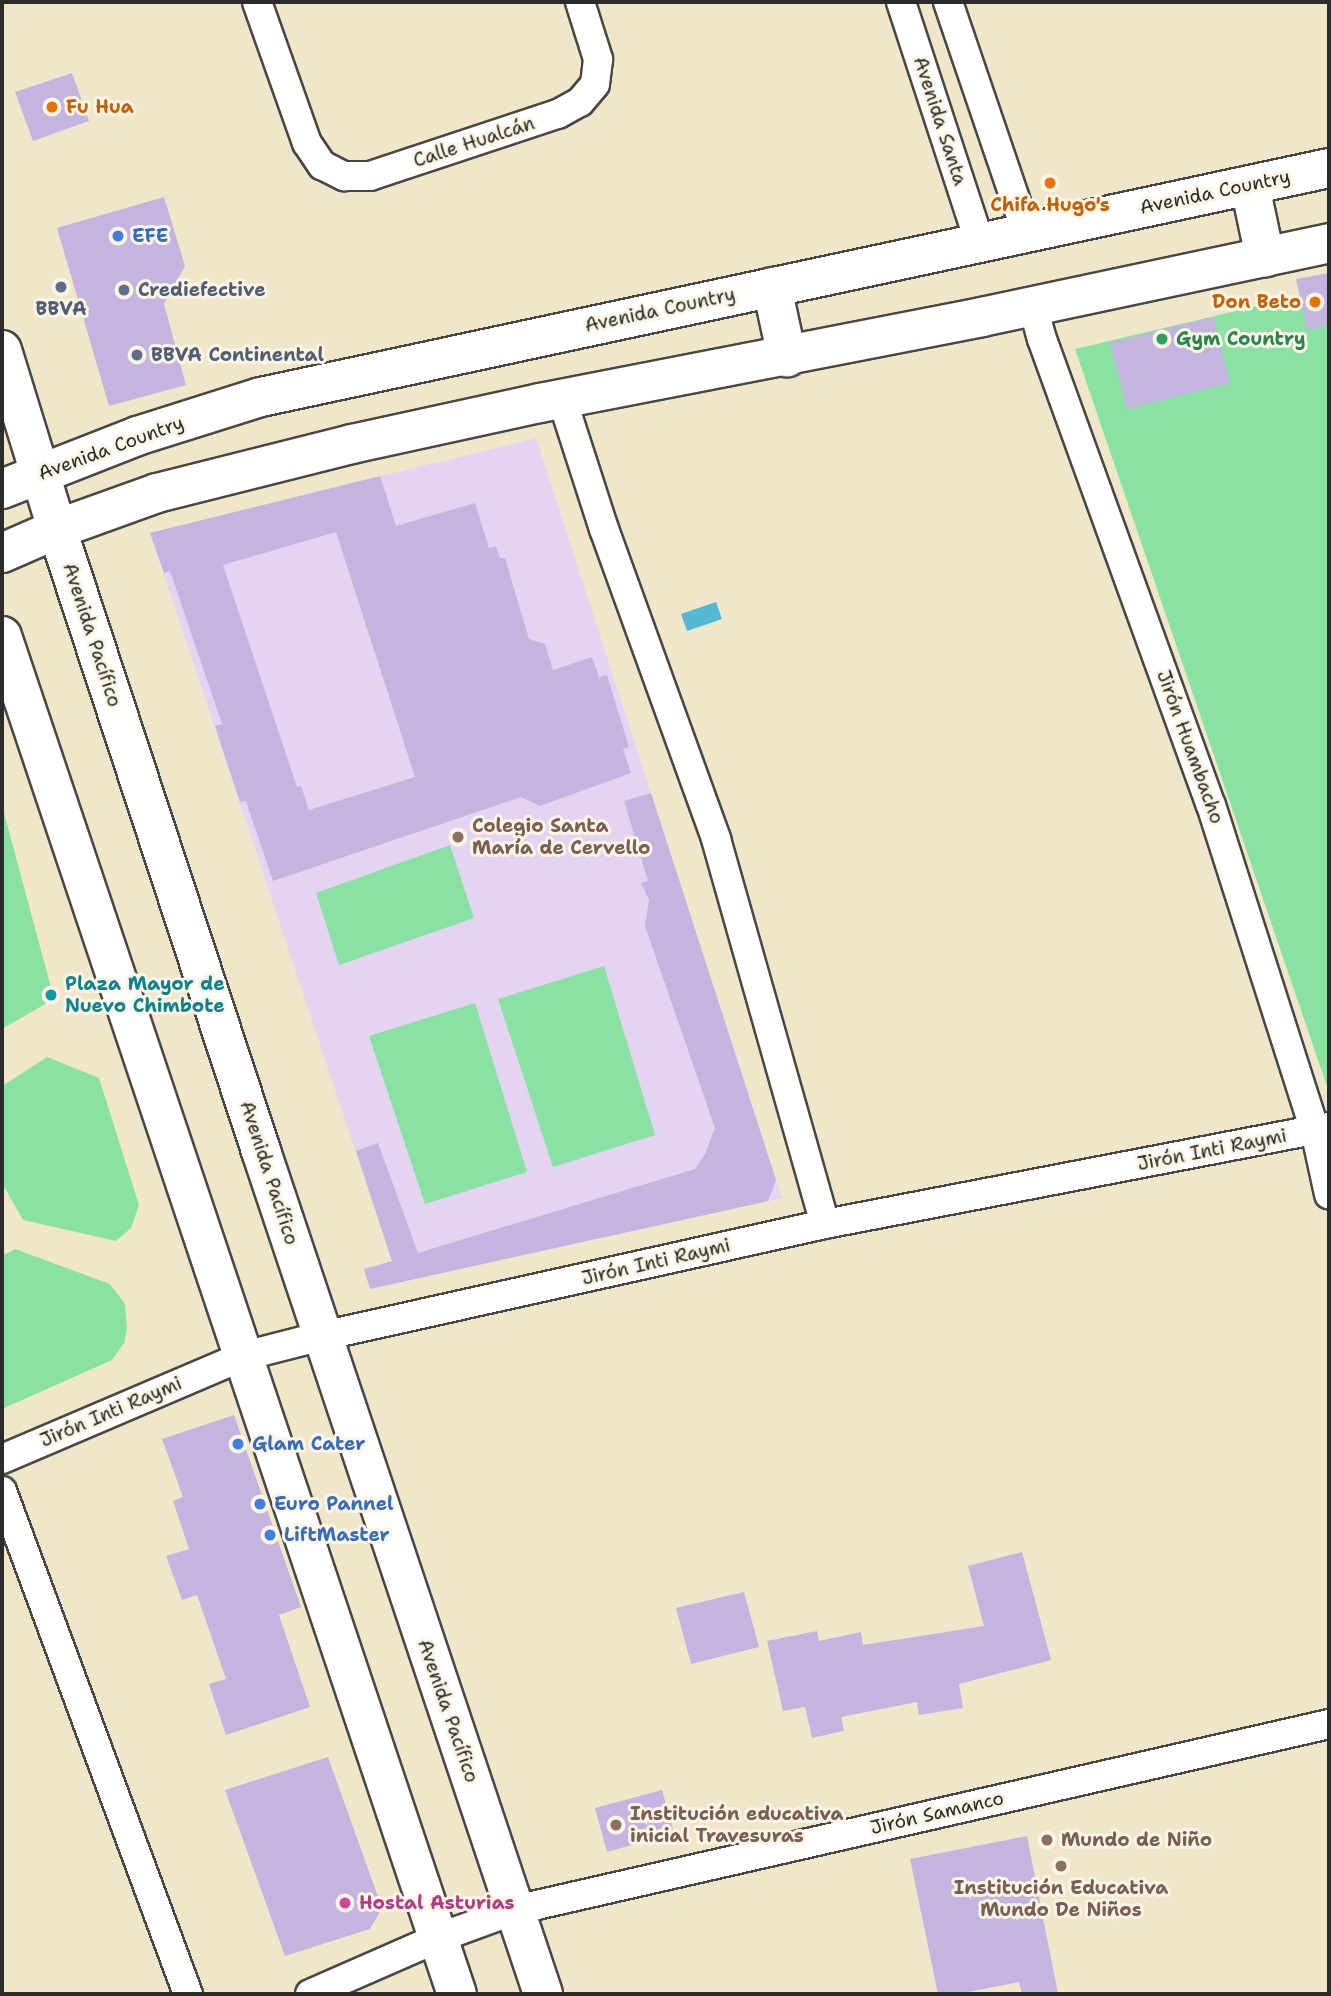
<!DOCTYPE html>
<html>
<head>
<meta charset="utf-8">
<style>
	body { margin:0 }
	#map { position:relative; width:1331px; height:1996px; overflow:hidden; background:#f0e7ca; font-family:"Shantell Sans",sans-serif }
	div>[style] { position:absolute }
	.built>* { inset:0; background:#e4d3f1 }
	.green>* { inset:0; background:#89e1a4 }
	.water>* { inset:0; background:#55b8d4 }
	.building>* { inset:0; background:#c3b5df }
	.roads { filter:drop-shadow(2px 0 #494743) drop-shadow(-2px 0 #494743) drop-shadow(0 2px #494743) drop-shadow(0 -2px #494743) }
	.minor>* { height:28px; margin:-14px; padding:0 14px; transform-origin:14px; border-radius:14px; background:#fff }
	.secondary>* { height:38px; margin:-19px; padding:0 19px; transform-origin:19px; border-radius:19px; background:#fff }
	.primary>* { height:38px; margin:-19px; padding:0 19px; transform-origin:19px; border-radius:19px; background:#fff }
	.dots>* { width:19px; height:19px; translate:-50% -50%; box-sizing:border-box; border:4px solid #fcf5e5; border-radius:50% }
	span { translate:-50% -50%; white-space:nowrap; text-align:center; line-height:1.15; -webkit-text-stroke:6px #fcf5e5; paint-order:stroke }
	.food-label { font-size:19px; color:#c56008; font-weight:700 }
	.left { translate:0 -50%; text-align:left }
	.right { translate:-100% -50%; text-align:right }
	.street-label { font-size:19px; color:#2b2b2b }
	.shop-label { font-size:19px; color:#366cbe; font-weight:700 }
	.service-label { font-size:19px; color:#4e5e75; font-weight:700 }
	.leisure-label { font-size:19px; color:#27864d; font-weight:700 }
	.education-label { font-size:19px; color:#785e54; font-weight:700 }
	.culture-label { font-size:19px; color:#0d838f; font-weight:700 }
	.hotel-label { font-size:19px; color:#b23c85; font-weight:700 }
	.frame { position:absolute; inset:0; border:4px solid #2b2b2b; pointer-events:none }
</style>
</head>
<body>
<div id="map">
	<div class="built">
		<div style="clip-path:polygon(536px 438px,782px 1198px,399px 1282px,150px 533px)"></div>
	</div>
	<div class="green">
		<div style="clip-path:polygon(1329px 289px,1329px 1092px,1075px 349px)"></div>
		<div style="clip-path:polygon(2px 805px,54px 999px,2px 1029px)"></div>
		<div style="clip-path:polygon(450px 845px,474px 918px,339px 965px,316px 893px)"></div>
		<div style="clip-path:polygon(604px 966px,655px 1135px,553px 1167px,498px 999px)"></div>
		<div style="clip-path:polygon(475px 1003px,527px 1172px,425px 1204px,369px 1036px)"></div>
		<div style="clip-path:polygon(47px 1057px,99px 1078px,139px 1205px,131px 1228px,116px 1241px,23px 1220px,2px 1183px,2px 1086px)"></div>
		<div style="clip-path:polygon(15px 1249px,110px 1284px,125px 1304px,127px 1329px,124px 1343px,112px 1360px,2px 1409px,2px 1256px)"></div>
	</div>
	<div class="water">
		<div style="clip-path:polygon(716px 602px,722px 619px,687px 631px,681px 614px)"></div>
	</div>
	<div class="building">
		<div style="clip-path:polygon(72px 73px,89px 121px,33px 141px,15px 92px)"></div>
		<div style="clip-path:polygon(164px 197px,185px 266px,164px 304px,186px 385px,109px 406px,57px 228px)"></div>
		<div style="clip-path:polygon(1329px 273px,1329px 325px,1307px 330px,1296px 279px)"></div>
		<div style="clip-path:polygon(1213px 317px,1230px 383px,1127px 409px,1110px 343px)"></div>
		<div style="clip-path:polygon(evenodd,380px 476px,396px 526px,475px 503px,489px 548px,496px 546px,500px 558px,505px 558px,529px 639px,545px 644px,553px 670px,592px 657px,599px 677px,607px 675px,629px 747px,623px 749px,631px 773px,540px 806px,521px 797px,273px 881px,246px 801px,240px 802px,215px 726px,222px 724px,170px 571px,164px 573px,150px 533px,380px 476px,336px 532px,415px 777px,309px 810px,301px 786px,297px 787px,223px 565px,336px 532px)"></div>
		<div style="clip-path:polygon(651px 793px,776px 1180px,768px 1201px,370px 1289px,364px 1269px,392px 1261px,356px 1151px,378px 1143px,418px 1253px,695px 1169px,705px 1154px,715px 1128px,645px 926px,649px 900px,641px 883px,648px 881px,624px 801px)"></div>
		<div style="clip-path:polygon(234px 1415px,301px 1607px,279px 1615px,310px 1707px,226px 1735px,209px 1684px,226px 1679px,197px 1595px,182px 1600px,166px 1556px,189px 1549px,173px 1501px,183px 1497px,162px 1439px)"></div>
		<div style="clip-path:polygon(1022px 1552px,1051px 1660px,959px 1684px,963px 1708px,919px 1715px,917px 1702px,841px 1717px,844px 1731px,812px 1738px,805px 1707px,783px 1711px,767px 1641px,817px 1631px,819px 1641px,861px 1632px,863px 1645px,984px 1626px,968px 1566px)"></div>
		<div style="clip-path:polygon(744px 1592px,759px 1647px,691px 1664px,676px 1608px)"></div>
		<div style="clip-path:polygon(328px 1757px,382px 1908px,370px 1929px,285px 1956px,225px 1790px)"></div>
		<div style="clip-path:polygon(662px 1790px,674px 1833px,607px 1852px,595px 1808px)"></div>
		<div style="clip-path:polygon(1027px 1836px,1058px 1994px,1022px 1994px,1019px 1982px,958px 1994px,938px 1994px,910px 1859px)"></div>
	</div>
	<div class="roads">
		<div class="minor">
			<div style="left:257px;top:2px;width:150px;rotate:70.5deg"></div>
			<div style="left:307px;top:143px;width:27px;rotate:56deg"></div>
			<div style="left:322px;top:165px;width:25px;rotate:27deg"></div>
			<div style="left:344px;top:176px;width:26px"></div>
			<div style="left:370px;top:176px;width:198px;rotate:-18.3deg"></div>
			<div style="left:558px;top:114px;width:25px;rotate:-29deg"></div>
			<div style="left:580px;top:102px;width:23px;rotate:-50deg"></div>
			<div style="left:595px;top:84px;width:25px;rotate:-83deg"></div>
			<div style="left:598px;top:59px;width:60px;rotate:-107.5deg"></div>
			<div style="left:901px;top:2px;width:251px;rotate:71.9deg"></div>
			<div style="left:948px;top:2px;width:242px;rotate:71.2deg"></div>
			<div style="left:1033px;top:306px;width:34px;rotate:75deg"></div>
			<div style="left:1042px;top:339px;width:496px;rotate:70.1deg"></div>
			<div style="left:1211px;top:805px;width:341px;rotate:72.3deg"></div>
			<div style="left:1315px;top:1130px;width:66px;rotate:77.7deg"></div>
			<div style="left:562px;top:399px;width:137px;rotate:72.1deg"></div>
			<div style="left:604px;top:529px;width:330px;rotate:70.1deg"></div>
			<div style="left:716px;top:839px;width:400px;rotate:74.2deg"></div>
			<div style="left:2px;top:1459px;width:263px;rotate:-23.1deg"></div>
			<div style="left:244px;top:1356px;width:81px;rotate:-14.4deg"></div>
			<div style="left:322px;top:1336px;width:515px;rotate:-12.55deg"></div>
			<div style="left:825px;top:1224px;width:513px;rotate:-10.89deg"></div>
			<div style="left:2px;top:1491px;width:536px;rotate:69.71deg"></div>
			<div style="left:310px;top:1994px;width:140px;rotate:-23.6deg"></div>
			<div style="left:438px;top:1938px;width:82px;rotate:-20deg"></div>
			<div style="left:515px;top:1910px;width:835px;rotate:-12.87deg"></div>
		</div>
		<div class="secondary">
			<div style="left:1250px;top:186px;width:73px;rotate:78.1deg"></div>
			<div style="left:772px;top:287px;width:72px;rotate:77.9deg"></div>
			<div style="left:2px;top:489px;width:145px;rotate:-21.4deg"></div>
			<div style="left:137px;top:436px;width:130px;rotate:-17.5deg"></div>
			<div style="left:261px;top:397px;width:1092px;rotate:-12.1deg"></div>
			<div style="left:2px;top:553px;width:60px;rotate:-23.6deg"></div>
			<div style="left:57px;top:529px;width:106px;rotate:-19.8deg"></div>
			<div style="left:157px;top:493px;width:201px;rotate:-14.1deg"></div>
			<div style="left:352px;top:444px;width:192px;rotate:-12.3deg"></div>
			<div style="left:540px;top:403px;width:450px;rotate:-11deg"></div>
			<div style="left:982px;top:317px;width:355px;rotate:-12deg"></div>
		</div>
		<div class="primary">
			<div style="left:2px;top:350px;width:187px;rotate:72.9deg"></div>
			<div style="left:57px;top:529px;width:655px;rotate:71.84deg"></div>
			<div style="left:261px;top:1151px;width:889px;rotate:71.5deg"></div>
			<div style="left:2px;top:636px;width:1432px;rotate:71.48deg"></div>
		</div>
	</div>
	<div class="dots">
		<div style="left:52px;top:107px;background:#e8710a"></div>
		<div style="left:1050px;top:183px;background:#e8710a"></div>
		<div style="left:118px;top:236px;background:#3f7fe0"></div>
		<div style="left:61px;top:287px;background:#5c6f8a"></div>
		<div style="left:124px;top:290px;background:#5c6f8a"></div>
		<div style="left:1315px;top:302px;background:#e8710a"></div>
		<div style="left:1162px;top:339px;background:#2e9e5b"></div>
		<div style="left:137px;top:355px;background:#5c6f8a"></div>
		<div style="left:458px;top:837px;background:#8d6e63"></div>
		<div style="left:51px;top:995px;background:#0f9aa8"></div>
		<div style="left:238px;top:1444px;background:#3f7fe0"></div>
		<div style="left:260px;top:1504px;background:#3f7fe0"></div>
		<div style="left:270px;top:1535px;background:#3f7fe0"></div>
		<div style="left:616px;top:1825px;background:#8d6e63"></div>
		<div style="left:1047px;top:1840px;background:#8d6e63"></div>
		<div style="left:1061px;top:1866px;background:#8d6e63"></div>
		<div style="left:345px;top:1903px;background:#d1479c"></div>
	</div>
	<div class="food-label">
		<span class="left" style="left:66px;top:107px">Fu Hua</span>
		<span style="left:1050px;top:205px">Chifa Hugo's</span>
		<span class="right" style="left:1301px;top:302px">Don Beto</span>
	</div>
	<div class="street-label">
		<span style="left:940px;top:121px;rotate:72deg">Avenida Santa</span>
		<span style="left:474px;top:142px;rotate:-18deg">Calle Hualcán</span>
		<span style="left:1215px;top:192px;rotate:-12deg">Avenida Country</span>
		<span style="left:660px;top:310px;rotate:-12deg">Avenida Country</span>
		<span style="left:111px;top:448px;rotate:-20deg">Avenida Country</span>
		<span style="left:92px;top:635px;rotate:72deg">Avenida Pacífico</span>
		<span style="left:1190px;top:747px;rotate:70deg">Jirón Huambacho</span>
		<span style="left:1212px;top:1150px;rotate:-11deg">Jirón Inti Raymi</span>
		<span style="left:269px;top:1173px;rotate:72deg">Avenida Pacífico</span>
		<span style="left:656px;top:1262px;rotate:-13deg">Jirón Inti Raymi</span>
		<span style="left:111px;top:1412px;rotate:-23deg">Jirón Inti Raymi</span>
		<span style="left:448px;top:1711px;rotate:71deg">Avenida Pacífico</span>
		<span style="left:937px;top:1813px;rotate:-13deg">Jirón Samanco</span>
	</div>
	<div class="shop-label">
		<span class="left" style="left:132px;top:236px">EFE</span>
		<span class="left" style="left:252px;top:1444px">Glam Cater</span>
		<span class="left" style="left:274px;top:1504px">Euro Pannel</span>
		<span class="left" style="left:284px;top:1535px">LiftMaster</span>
	</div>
	<div class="service-label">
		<span class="left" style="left:138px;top:290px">Crediefective</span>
		<span style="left:61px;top:309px">BBVA</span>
		<span class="left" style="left:151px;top:355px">BBVA Continental</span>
	</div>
	<div class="leisure-label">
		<span class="left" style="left:1176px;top:339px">Gym Country</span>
	</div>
	<div class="education-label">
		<span class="left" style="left:472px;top:837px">Colegio Santa<br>María de Cervello</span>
		<span class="left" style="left:630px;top:1825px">Institución educativa<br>inicial Travesuras</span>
		<span class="left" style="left:1061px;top:1840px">Mundo de Niño</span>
		<span style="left:1061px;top:1899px">Institución Educativa<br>Mundo De Niños</span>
	</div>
	<div class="culture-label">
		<span class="left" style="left:65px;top:995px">Plaza Mayor de<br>Nuevo Chimbote</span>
	</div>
	<div class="hotel-label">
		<span class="left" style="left:359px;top:1903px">Hostal Asturias</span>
	</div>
	<div class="frame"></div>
</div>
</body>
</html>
